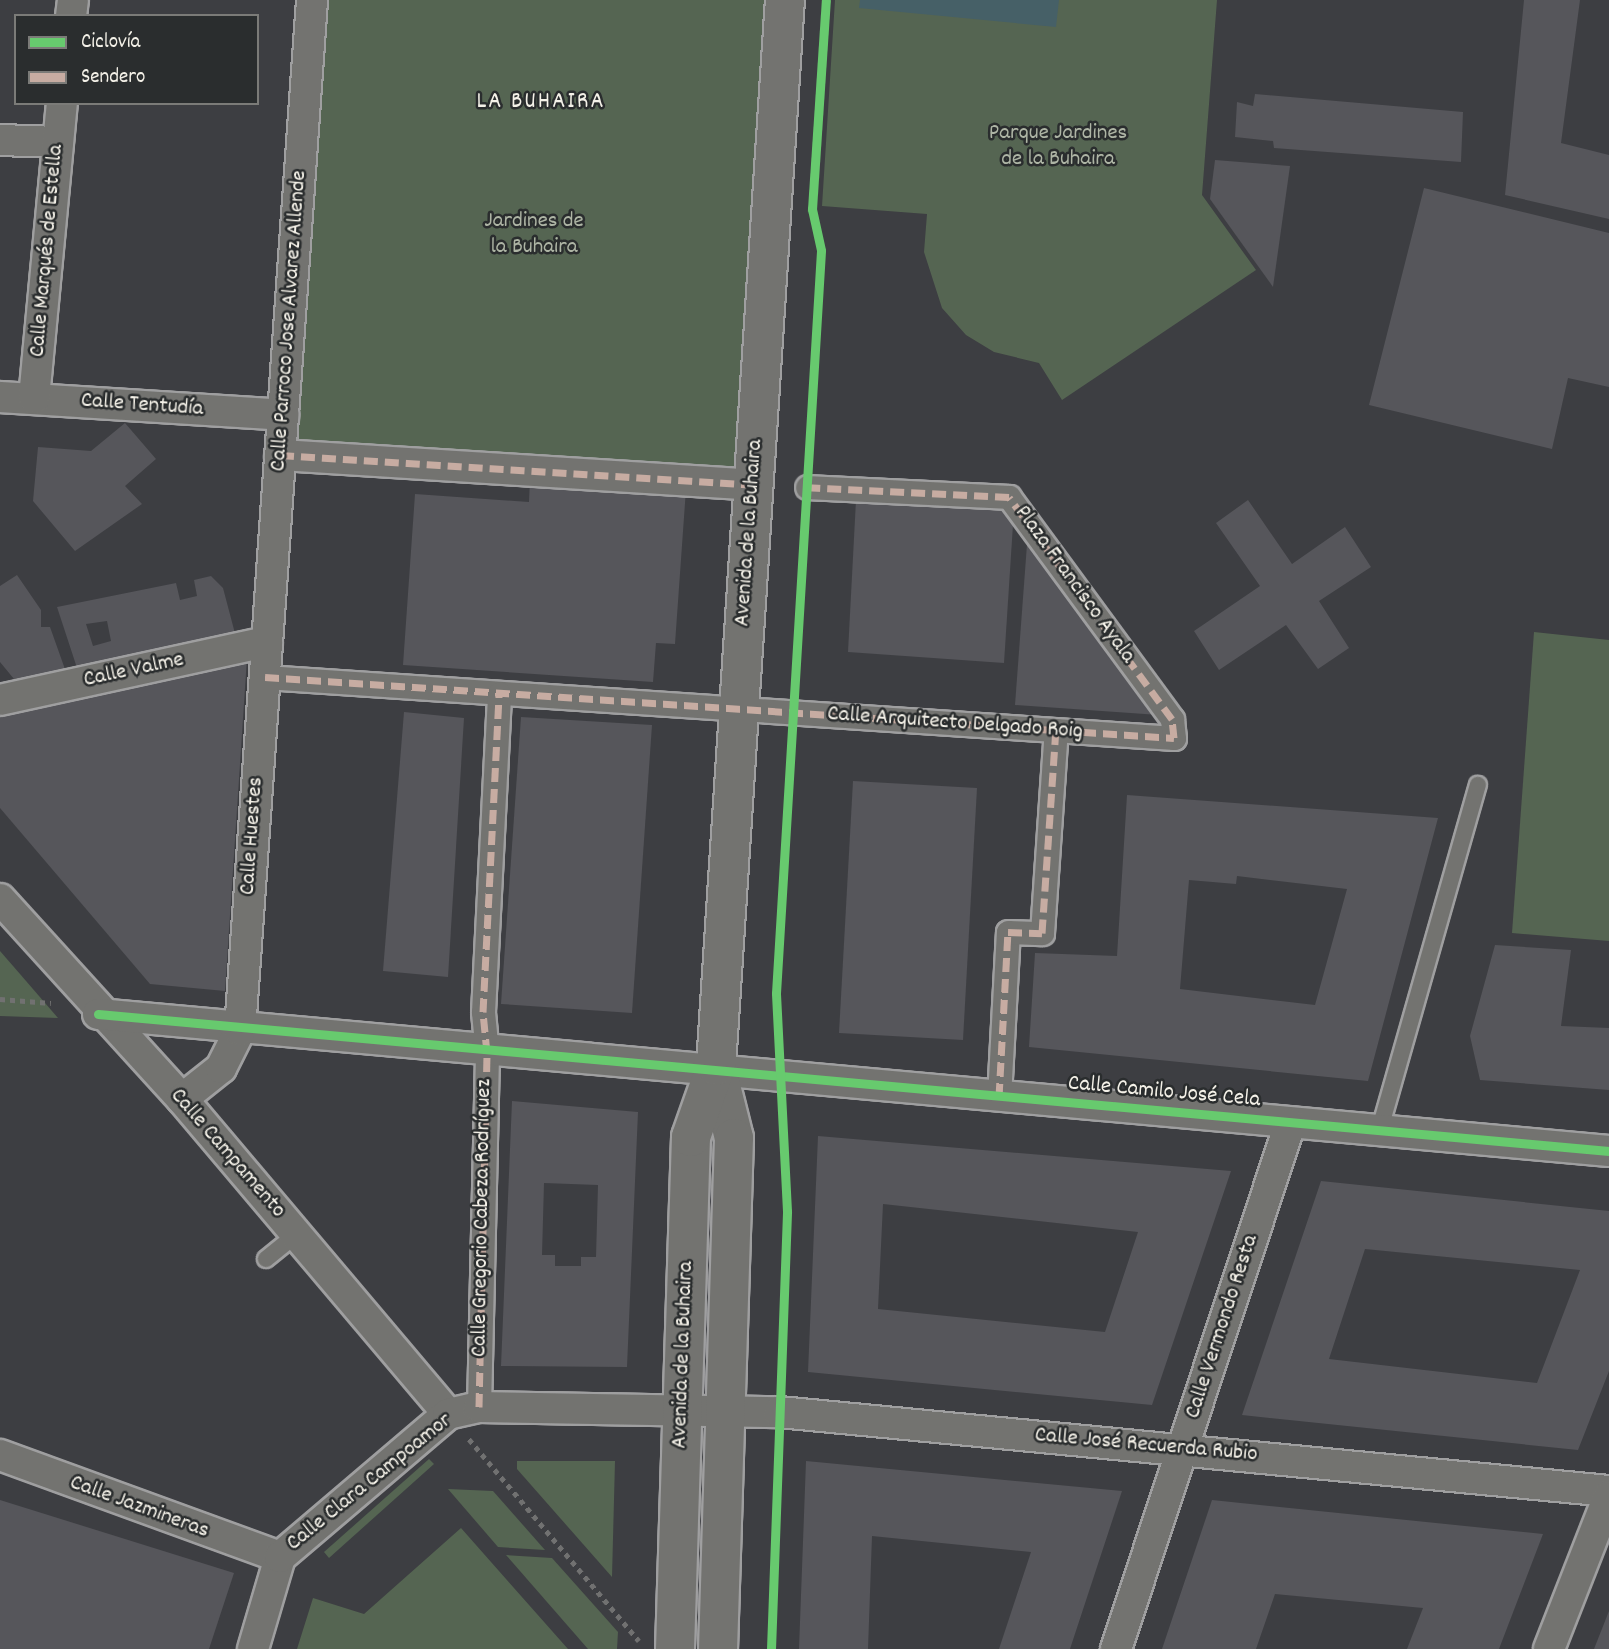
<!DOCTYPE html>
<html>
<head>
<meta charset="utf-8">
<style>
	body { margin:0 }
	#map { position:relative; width:1609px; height:1649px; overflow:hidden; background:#3d3e42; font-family:Dekko,sans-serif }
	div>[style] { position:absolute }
	.green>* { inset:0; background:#556552 }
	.water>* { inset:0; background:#466067 }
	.building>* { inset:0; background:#56565b }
	.path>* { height:4.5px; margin-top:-2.25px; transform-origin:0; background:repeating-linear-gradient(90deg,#717171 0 5px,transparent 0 10px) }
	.roads { filter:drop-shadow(2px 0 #9f9fa0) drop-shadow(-2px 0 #9f9fa0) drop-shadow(0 2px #9f9fa0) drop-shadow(0 -2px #9f9fa0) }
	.service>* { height:16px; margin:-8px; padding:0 8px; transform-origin:8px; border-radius:8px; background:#737370 }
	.pedestrian>* { height:23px; margin:-11.5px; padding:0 11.5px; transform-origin:11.5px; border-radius:11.5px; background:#737370 }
	.minor>* { height:30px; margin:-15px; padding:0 15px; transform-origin:15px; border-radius:15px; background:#737370 }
	.secondary>* { height:38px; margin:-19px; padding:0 19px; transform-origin:19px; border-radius:19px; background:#737370 }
	.quiet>* { height:7px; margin-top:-3.5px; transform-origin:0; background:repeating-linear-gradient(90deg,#c7aca2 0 14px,transparent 0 21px) }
	.cycleway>* { height:9px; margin:-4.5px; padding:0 4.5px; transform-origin:4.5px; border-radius:4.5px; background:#67ca6e }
	span { translate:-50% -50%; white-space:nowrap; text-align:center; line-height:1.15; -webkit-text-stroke:5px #2a2d2e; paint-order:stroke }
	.park-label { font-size:23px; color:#aeb5a5 }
	.street-label { font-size:23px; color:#f4f1e8 }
	.neighbourhood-label { font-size:24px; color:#f4f1e8; letter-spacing:2px }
	.legend { position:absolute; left:14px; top:14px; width:245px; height:91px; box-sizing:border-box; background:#2a2d2e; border:2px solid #7b7b78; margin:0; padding:9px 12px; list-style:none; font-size:21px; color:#f4f1e8 }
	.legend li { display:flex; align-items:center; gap:14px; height:35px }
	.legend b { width:35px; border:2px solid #7b7b78 }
</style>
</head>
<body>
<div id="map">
	<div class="green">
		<div style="clip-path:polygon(314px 0,785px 0,754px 485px,281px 455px)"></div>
		<div style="clip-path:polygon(835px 0,1217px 0,1202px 195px,1256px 270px,1062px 400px,1039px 363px,994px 352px,966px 335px,942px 308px,924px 252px,927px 214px,822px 206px)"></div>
		<div style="clip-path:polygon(1534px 632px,1609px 640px,1609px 941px,1512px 933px)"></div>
		<div style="clip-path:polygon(0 951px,20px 974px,58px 1018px,0 1016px)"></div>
		<div style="clip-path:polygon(429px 1459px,434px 1464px,329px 1558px,324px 1552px)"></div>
		<div style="clip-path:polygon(517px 1461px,615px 1461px,612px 1577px,517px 1469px)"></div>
		<div style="clip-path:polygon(448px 1489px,493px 1491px,545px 1550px,498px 1547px)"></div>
		<div style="clip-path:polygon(461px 1528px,568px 1649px,297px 1649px,313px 1598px,364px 1614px)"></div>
		<div style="clip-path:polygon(506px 1555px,552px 1558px,618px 1632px,617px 1649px,588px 1649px)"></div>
	</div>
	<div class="water">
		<div style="clip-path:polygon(860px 0,1059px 0,1056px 27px,859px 8px)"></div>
	</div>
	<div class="building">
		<div style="clip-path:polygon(1524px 0,1580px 0,1561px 143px,1609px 155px,1609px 219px,1505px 195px)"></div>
		<div style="clip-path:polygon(1255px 94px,1463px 112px,1461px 162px,1274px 148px,1273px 141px,1235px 137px,1237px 102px,1253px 106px)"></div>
		<div style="clip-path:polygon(1215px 160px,1290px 166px,1273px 287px,1210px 199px)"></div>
		<div style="clip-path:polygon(1424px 188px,1609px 233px,1609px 387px,1568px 378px,1552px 449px,1369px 405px)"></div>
		<div style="clip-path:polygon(125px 423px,156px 459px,125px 486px,142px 504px,75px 551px,33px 501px,38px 447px,91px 451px)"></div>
		<div style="clip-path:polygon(530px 478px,686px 489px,675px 644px,656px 643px,653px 682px,403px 665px,415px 494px,529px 502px)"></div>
		<div style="clip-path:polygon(856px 500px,1014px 509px,1004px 663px,848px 652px)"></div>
		<div style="clip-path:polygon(1248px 500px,1292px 564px,1345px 527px,1371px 567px,1319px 601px,1349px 648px,1318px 669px,1286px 625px,1219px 670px,1194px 631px,1260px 586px,1216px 523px)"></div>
		<div style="clip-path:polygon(1028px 531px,1159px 715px,1015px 705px)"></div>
		<div style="clip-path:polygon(17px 575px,41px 610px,41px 627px,50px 627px,66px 672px,14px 679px,0 662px,0 586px)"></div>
		<div style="clip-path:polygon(evenodd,211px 576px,223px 588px,237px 641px,78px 671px,57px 607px,176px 583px,180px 600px,197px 596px,194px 580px,211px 576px,107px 621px,111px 641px,93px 646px,86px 624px,107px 621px)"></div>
		<div style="clip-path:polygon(247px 658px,225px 991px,150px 984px,0 808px,0 707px)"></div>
		<div style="clip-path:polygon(404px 712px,464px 718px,448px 977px,383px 971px)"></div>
		<div style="clip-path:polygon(521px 717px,652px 725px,632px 1013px,501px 1004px)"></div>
		<div style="clip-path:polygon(853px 781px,977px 788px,963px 1040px,839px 1033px)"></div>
		<div style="clip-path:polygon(evenodd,1127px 795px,1438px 818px,1368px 1081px,1029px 1047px,1035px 953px,1117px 956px,1127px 795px,1237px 876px,1347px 889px,1315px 1005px,1180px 989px,1189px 880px,1236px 884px,1237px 876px)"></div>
		<div style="clip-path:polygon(1495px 945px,1571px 950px,1561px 1026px,1609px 1028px,1609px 1090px,1480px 1080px,1470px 1036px)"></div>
		<div style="clip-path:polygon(evenodd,512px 1101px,638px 1112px,627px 1367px,501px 1366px,512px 1101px,544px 1183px,598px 1185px,596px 1257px,581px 1257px,581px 1266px,555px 1266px,555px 1255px,542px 1255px,544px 1183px)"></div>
		<div style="clip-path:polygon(evenodd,818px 1136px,1231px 1171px,1152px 1405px,808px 1372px,818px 1136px,883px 1204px,1138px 1232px,1105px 1332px,878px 1309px,883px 1204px)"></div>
		<div style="clip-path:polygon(evenodd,1321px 1181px,1609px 1211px,1609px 1371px,1578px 1450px,1242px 1415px,1321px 1181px,1365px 1249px,1580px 1270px,1537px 1383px,1329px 1359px,1365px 1249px)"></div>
		<div style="clip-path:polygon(806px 1461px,1122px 1491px,1070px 1649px,999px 1649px,1031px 1552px,872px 1536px,868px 1649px,799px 1649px)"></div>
		<div style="clip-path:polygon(0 1500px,234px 1573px,209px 1649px,0 1649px)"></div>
		<div style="clip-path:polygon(1212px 1500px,1543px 1534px,1499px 1649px,1407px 1649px,1423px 1608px,1275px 1594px,1256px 1649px,1162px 1649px)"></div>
		<div style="clip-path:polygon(1609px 1611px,1609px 1649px,1594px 1649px)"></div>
	</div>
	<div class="path">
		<div style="left:0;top:999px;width:51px;rotate:4.5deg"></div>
		<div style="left:469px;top:1439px;width:264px;rotate:49.9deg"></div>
	</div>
	<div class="roads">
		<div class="service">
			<div style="left:1379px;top:1132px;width:361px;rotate:-74.1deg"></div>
			<div style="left:266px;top:1259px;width:38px;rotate:-39deg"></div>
		</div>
		<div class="pedestrian">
			<div style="left:265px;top:677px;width:911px;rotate:3.84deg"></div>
			<div style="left:1174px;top:738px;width:19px;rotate:-96deg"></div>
			<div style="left:1172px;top:719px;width:275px;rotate:-126.3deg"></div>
			<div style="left:1009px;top:497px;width:202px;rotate:-177.2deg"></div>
			<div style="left:999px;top:1097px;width:165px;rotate:-86.9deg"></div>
			<div style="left:1008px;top:932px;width:34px;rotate:2deg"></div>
			<div style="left:1042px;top:933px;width:203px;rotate:-86.1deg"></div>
			<div style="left:479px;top:1407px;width:354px;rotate:-88.7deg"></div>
			<div style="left:487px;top:1053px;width:41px;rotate:-95.6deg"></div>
			<div style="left:483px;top:1012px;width:319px;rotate:-87.1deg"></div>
		</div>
		<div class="minor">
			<div style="left:71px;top:16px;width:16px;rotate:-83deg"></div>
			<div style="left:0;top:140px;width:58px;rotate:2deg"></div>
			<div style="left:0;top:397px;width:284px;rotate:3.6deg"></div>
			<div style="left:34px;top:398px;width:296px;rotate:-84.6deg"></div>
			<div style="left:280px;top:455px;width:475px;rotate:3.6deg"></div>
			<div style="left:0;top:700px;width:273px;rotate:-12.3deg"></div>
			<div style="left:0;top:899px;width:270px;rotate:47.7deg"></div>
			<div style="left:182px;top:1099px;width:412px;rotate:49.8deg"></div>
			<div style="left:98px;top:1014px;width:1517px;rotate:5.18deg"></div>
			<div style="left:182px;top:1099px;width:50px;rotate:-38.5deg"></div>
			<div style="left:221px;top:1068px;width:42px;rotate:-63.4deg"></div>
			<div style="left:240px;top:1030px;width:1033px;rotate:-86deg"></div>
			<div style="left:0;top:1455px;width:298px;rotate:20deg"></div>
			<div style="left:253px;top:1649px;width:96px;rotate:-73.6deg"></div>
			<div style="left:280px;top:1557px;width:221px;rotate:-40.4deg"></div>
			<div style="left:448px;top:1414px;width:32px;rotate:-13deg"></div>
			<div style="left:479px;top:1407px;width:300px;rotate:1deg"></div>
			<div style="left:779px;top:1412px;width:834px;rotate:5.44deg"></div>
			<div style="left:1116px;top:1649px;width:553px;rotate:-71.66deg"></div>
			<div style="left:1549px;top:1649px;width:164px;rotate:-68.6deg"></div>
		</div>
		<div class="secondary">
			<div style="left:716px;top:1066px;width:74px;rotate:76deg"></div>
			<div style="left:734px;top:1138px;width:511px;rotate:91.79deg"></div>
			<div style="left:675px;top:1649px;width:512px;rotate:-88.21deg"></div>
			<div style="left:691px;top:1137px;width:75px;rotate:-70.6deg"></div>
			<div style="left:716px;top:1066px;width:1068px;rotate:-86.3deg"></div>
		</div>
	</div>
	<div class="quiet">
		<div style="left:280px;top:455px;width:475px;rotate:3.6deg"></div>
		<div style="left:265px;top:677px;width:911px;rotate:3.84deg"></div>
		<div style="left:1174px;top:738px;width:19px;rotate:-96deg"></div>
		<div style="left:1172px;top:719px;width:275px;rotate:-126.3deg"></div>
		<div style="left:1009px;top:497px;width:202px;rotate:-177.2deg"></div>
		<div style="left:999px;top:1097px;width:165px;rotate:-86.9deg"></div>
		<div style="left:1008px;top:932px;width:34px;rotate:2deg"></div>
		<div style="left:1042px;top:933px;width:203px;rotate:-86.1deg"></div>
		<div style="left:479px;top:1407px;width:354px;rotate:-88.7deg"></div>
		<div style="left:487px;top:1053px;width:41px;rotate:-95.6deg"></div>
		<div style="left:483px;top:1012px;width:319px;rotate:-87.1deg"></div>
	</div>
	<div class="cycleway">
		<div style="left:98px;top:1014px;width:1517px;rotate:5.18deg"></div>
		<div style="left:771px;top:1649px;width:438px;rotate:-87.9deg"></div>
		<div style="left:787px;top:1211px;width:218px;rotate:-92.9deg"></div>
		<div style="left:776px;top:993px;width:744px;rotate:-86.53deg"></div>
		<div style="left:821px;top:250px;width:42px;rotate:-102.4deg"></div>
		<div style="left:812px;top:209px;width:209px;rotate:-86.2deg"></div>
	</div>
	<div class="park-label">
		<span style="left:1058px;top:147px">Parque Jardines<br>de la Buhaira</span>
		<span style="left:534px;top:235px">Jardines de<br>la Buhaira</span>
	</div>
	<div class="street-label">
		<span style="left:48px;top:251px;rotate:-85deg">Calle Marqués de Estella</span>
		<span style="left:290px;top:321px;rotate:-86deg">Calle Parroco Jose Alvarez Allende</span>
		<span style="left:142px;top:406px;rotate:4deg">Calle Tentudía</span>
		<span style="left:750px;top:533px;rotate:-86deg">Avenida de la Buhaira</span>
		<span style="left:1074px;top:585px;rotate:54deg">Plaza Francisco Ayala</span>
		<span style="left:134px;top:671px;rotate:-12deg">Calle Valme</span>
		<span style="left:955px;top:724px;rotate:4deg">Calle Arquitecto Delgado Roig</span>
		<span style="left:253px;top:836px;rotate:-86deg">Calle Huestes</span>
		<span style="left:1164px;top:1093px;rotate:5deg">Calle Camilo José Cela</span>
		<span style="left:227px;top:1154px;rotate:49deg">Calle Campamento</span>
		<span style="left:483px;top:1218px;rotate:-89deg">Calle Gregorio Cabeza Rodríguez</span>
		<span style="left:1223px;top:1327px;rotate:-72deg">Calle Vermondo Resta</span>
		<span style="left:684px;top:1355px;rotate:-88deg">Avenida de la Buhaira</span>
		<span style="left:1146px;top:1446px;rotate:5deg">Calle José Recuerda Rubio</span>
		<span style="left:370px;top:1483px;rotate:-39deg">Calle Clara Campoamor</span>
		<span style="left:139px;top:1508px;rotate:20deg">Calle Jazmineras</span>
	</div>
	<div class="neighbourhood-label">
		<span style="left:541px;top:103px">LA BUHAIRA</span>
	</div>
	<ul class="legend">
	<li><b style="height:9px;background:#67ca6e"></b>Ciclovía</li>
	<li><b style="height:9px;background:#c7aca2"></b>Sendero</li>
	</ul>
</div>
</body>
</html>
